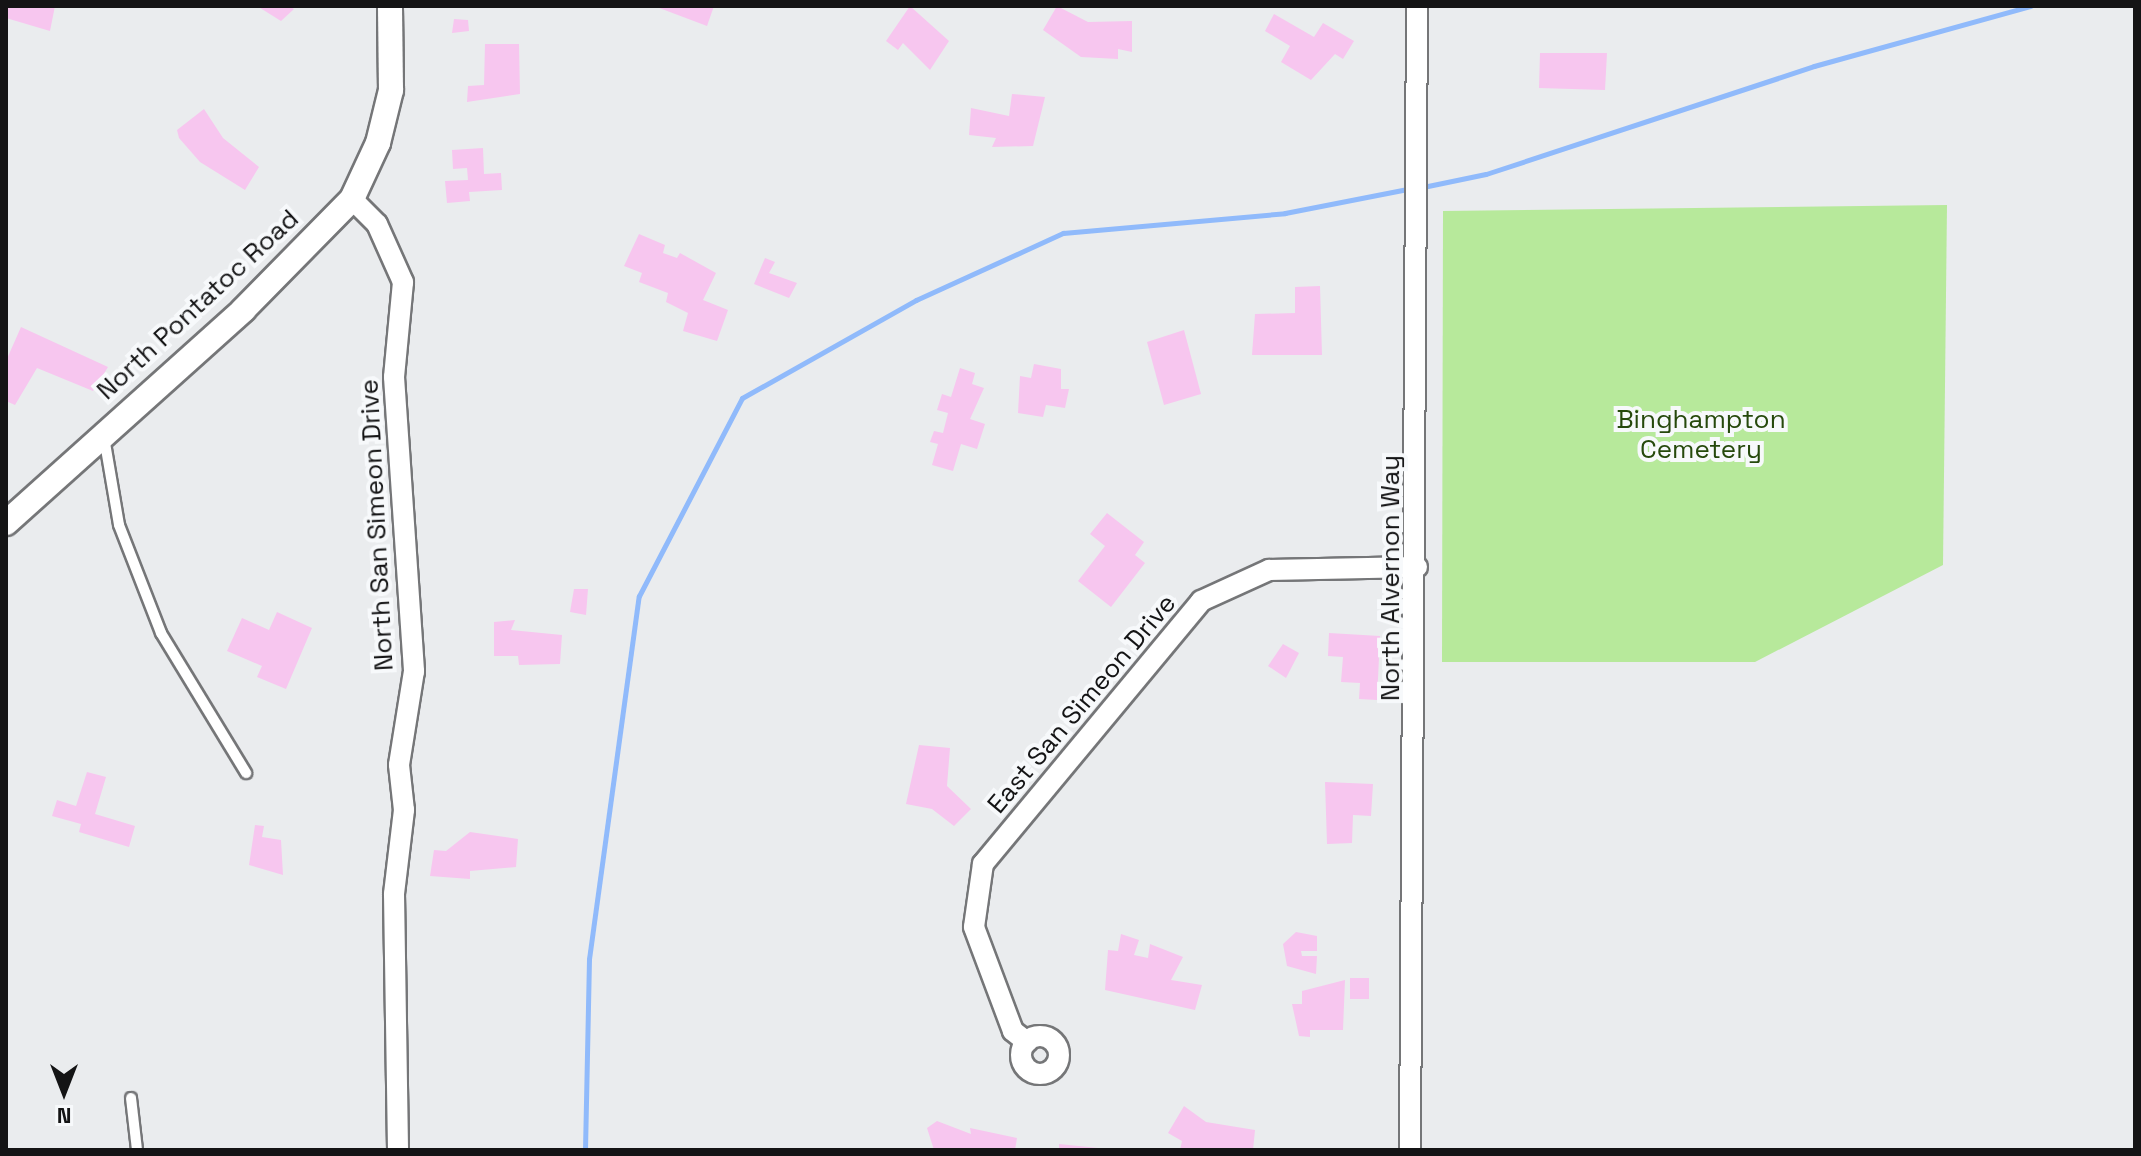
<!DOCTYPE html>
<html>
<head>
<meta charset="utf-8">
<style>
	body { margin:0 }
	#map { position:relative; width:2141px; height:1156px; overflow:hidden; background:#eaecee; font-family:"Space Grotesk",sans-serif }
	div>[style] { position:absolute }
	.green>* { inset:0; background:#b7e99b }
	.stream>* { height:5px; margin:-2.5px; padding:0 2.5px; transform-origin:2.5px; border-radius:2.5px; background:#90bafb }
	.building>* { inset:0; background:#f7c6ef }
	.roads { filter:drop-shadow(2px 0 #757678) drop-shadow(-2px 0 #757678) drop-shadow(0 2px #757678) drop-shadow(0 -2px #757678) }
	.service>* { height:10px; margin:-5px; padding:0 5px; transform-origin:5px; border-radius:5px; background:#fff }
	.minor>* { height:20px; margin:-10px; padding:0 10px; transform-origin:10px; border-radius:10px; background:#fff }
	.minor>.ring { margin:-10px; padding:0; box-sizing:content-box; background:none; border:20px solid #fff; border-radius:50% }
	.tertiary>* { height:24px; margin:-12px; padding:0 12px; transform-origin:12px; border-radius:12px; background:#fff }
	span { translate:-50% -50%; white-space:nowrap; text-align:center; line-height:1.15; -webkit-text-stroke:8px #f7f9fb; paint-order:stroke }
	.street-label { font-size:26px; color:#141415 }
	.park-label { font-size:26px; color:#26490c }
	.frame { position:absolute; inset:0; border:8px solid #141415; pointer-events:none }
	.north { position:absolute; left:24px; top:1052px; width:80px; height:80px; -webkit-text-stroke:6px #f7f9fb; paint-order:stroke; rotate:180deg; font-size:22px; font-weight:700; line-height:32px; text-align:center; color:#141415 }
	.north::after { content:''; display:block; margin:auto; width:28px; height:36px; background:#141415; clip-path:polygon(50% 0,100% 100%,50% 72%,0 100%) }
</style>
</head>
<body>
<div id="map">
	<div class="green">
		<div style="clip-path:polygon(1947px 205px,1943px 565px,1755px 662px,1442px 662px,1443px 211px)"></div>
	</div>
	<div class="stream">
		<div style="left:1423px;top:187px;width:64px;rotate:-11.7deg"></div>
		<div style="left:1486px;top:174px;width:345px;rotate:-18.2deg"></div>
		<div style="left:1814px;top:66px;width:225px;rotate:-15.5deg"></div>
		<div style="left:585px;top:1150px;width:191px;rotate:-88.8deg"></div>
		<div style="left:589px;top:959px;width:366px;rotate:-82.2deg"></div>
		<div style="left:639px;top:596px;width:223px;rotate:-62.5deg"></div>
		<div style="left:742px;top:398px;width:200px;rotate:-29.4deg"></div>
		<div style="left:916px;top:300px;width:162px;rotate:-24.5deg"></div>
		<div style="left:1063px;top:233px;width:223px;rotate:-5.1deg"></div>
		<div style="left:1285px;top:213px;width:130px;rotate:-11.1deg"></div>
	</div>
	<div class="building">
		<div style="clip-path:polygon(6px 6px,55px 6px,50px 31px,6px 18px)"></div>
		<div style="clip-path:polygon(257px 6px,289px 6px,294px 9px,281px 21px)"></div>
		<div style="clip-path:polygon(654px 6px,714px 6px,707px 26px)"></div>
		<div style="clip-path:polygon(910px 6px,949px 41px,930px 70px,903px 43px,898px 50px,886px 41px)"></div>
		<div style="clip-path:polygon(1057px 6px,1088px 22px,1132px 21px,1132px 52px,1118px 49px,1118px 59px,1081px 57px,1043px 30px)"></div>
		<div style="clip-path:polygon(1274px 14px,1314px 37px,1323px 23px,1354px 41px,1343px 59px,1335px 54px,1311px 80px,1281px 62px,1290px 46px,1265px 31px)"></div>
		<div style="clip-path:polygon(454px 19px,468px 20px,469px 31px,452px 33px)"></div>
		<div style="clip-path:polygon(485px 44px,519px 44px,520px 94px,467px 102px,468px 86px,484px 85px)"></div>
		<div style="clip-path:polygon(1540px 53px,1607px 53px,1605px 90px,1539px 88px)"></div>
		<div style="clip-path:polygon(1012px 94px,1045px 97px,1033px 146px,992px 147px,996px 138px,969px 135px,971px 108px,1009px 116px)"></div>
		<div style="clip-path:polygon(204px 109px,223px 138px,259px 167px,245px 190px,200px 162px,179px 138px,177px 130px)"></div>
		<div style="clip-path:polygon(483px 148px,484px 174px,501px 173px,502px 190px,469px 192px,470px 201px,447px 203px,445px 181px,468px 180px,467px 168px,453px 169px,452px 150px)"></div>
		<div style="clip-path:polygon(639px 234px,665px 245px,663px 253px,677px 258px,680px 253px,716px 273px,703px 300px,728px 310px,717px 341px,683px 331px,688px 313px,666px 302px,668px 293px,639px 282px,642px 273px,624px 266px)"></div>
		<div style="clip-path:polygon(765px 258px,775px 262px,769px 273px,797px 283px,789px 298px,754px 284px)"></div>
		<div style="clip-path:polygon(1320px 286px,1322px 355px,1252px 355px,1255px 314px,1295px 313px,1295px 287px)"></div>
		<div style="clip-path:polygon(21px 327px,108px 367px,93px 391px,37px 368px,15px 405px,6px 401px,6px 361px)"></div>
		<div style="clip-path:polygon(1184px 330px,1201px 394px,1164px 405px,1147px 342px)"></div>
		<div style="clip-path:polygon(1034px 364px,1061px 369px,1061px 389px,1069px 389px,1065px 408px,1046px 405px,1043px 417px,1018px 413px,1020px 376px,1031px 378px)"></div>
		<div style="clip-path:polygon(960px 368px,975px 373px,972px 384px,984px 388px,970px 419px,985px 424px,977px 449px,961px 444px,953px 471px,932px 465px,938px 444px,930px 442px,934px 431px,943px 433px,948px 413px,937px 410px,942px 394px,951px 397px)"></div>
		<div style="clip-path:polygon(1107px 513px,1144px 542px,1135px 555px,1145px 563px,1111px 607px,1078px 581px,1105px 546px,1090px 534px)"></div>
		<div style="clip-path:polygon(574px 589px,588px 589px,586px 615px,570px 612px)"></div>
		<div style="clip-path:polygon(277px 612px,312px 628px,286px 689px,257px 677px,262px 666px,227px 651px,242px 618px,269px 630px)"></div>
		<div style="clip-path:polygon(515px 620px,511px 630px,562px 635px,560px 664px,519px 665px,518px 656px,494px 656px,494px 622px)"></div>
		<div style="clip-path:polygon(1329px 633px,1380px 636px,1377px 700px,1359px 699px,1360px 683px,1341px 682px,1343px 657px,1328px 656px)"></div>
		<div style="clip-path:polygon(1283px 644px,1299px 653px,1286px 678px,1268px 666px)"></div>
		<div style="clip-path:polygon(919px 745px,950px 748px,947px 786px,971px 809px,954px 826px,932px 809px,906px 804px)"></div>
		<div style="clip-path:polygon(87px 772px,106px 777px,95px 814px,135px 826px,129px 847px,79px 832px,81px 824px,52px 816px,57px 800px,76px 806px)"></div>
		<div style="clip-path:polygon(1325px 782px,1373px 784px,1371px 816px,1353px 815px,1352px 843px,1327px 844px)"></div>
		<div style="clip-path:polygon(255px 825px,264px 826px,262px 837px,281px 840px,283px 875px,249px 865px)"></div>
		<div style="clip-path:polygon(470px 832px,518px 839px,516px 867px,470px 871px,470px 879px,430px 876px,434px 850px,446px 851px)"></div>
		<div style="clip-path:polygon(1296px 932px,1317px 936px,1317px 951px,1301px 951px,1302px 956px,1317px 956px,1316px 974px,1287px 966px,1283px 944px)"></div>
		<div style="clip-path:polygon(1121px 934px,1139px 940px,1134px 955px,1148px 958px,1150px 944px,1183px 957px,1171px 980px,1202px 985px,1195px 1010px,1105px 990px,1108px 950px,1118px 951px)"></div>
		<div style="clip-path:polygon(1350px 978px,1369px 978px,1369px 999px,1350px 999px)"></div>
		<div style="clip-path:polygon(1345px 980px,1343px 1030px,1310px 1030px,1310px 1037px,1299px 1036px,1292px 1004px,1302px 1004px,1302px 991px)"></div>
		<div style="clip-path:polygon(1184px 1106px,1206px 1122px,1255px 1130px,1253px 1150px,1180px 1150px,1182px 1141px,1168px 1133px)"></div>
		<div style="clip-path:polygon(937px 1121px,971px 1134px,970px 1128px,1017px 1138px,1015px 1150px,934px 1150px,927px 1128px)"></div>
		<div style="clip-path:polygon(1059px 1144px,1098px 1148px,1098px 1150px,1059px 1150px)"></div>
	</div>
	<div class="roads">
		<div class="service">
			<div style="left:104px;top:437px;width:89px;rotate:80.3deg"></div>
			<div style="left:119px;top:525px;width:116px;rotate:68.7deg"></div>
			<div style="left:161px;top:633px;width:164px;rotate:58.7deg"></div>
			<div style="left:131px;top:1098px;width:52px;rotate:83.4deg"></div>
		</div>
		<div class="minor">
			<div style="left:352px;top:199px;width:35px;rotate:45deg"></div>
			<div style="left:377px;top:224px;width:64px;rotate:65.9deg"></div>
			<div style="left:403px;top:282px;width:95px;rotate:95.4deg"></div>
			<div style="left:394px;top:377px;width:295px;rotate:86.1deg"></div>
			<div style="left:414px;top:671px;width:95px;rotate:99.1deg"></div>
			<div style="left:399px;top:765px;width:45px;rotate:83.7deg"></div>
			<div style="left:404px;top:810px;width:85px;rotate:96.8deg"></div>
			<div style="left:394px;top:894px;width:256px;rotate:89.1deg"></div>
			<div class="ring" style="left:1021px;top:1036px;width:18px;height:18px"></div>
			<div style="left:1027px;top:1042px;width:18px;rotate:-142deg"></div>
			<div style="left:1013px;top:1031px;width:111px;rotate:-110.6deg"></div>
			<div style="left:974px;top:927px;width:64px;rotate:-81.9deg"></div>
			<div style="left:983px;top:864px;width:342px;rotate:-50.3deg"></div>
			<div style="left:1201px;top:601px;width:75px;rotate:-24.5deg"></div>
			<div style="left:1269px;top:570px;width:148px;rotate:-1.2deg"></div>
			<div style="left:1410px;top:1150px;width:1144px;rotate:-89.65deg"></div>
		</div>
		<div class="tertiary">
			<div style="left:6px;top:523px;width:319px;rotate:-41.9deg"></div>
			<div style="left:243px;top:310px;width:156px;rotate:-45.5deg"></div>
			<div style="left:352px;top:199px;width:62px;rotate:-65.1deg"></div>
			<div style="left:378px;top:143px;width:55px;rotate:-76.2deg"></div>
			<div style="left:391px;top:90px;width:84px;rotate:-90.7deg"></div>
		</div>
	</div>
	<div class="street-label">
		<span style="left:198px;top:305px;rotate:-43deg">North Pontatoc Road</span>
		<span style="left:377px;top:525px;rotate:-93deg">North San Simeon Drive</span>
		<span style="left:1391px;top:578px;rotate:-90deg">North Alvernon Way</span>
		<span style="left:1082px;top:704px;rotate:-50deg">East San Simeon Drive</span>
	</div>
	<div class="park-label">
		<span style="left:1701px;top:435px">Binghampton<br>Cemetery</span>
	</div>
	<div class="frame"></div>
	<div class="north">N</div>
</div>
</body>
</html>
